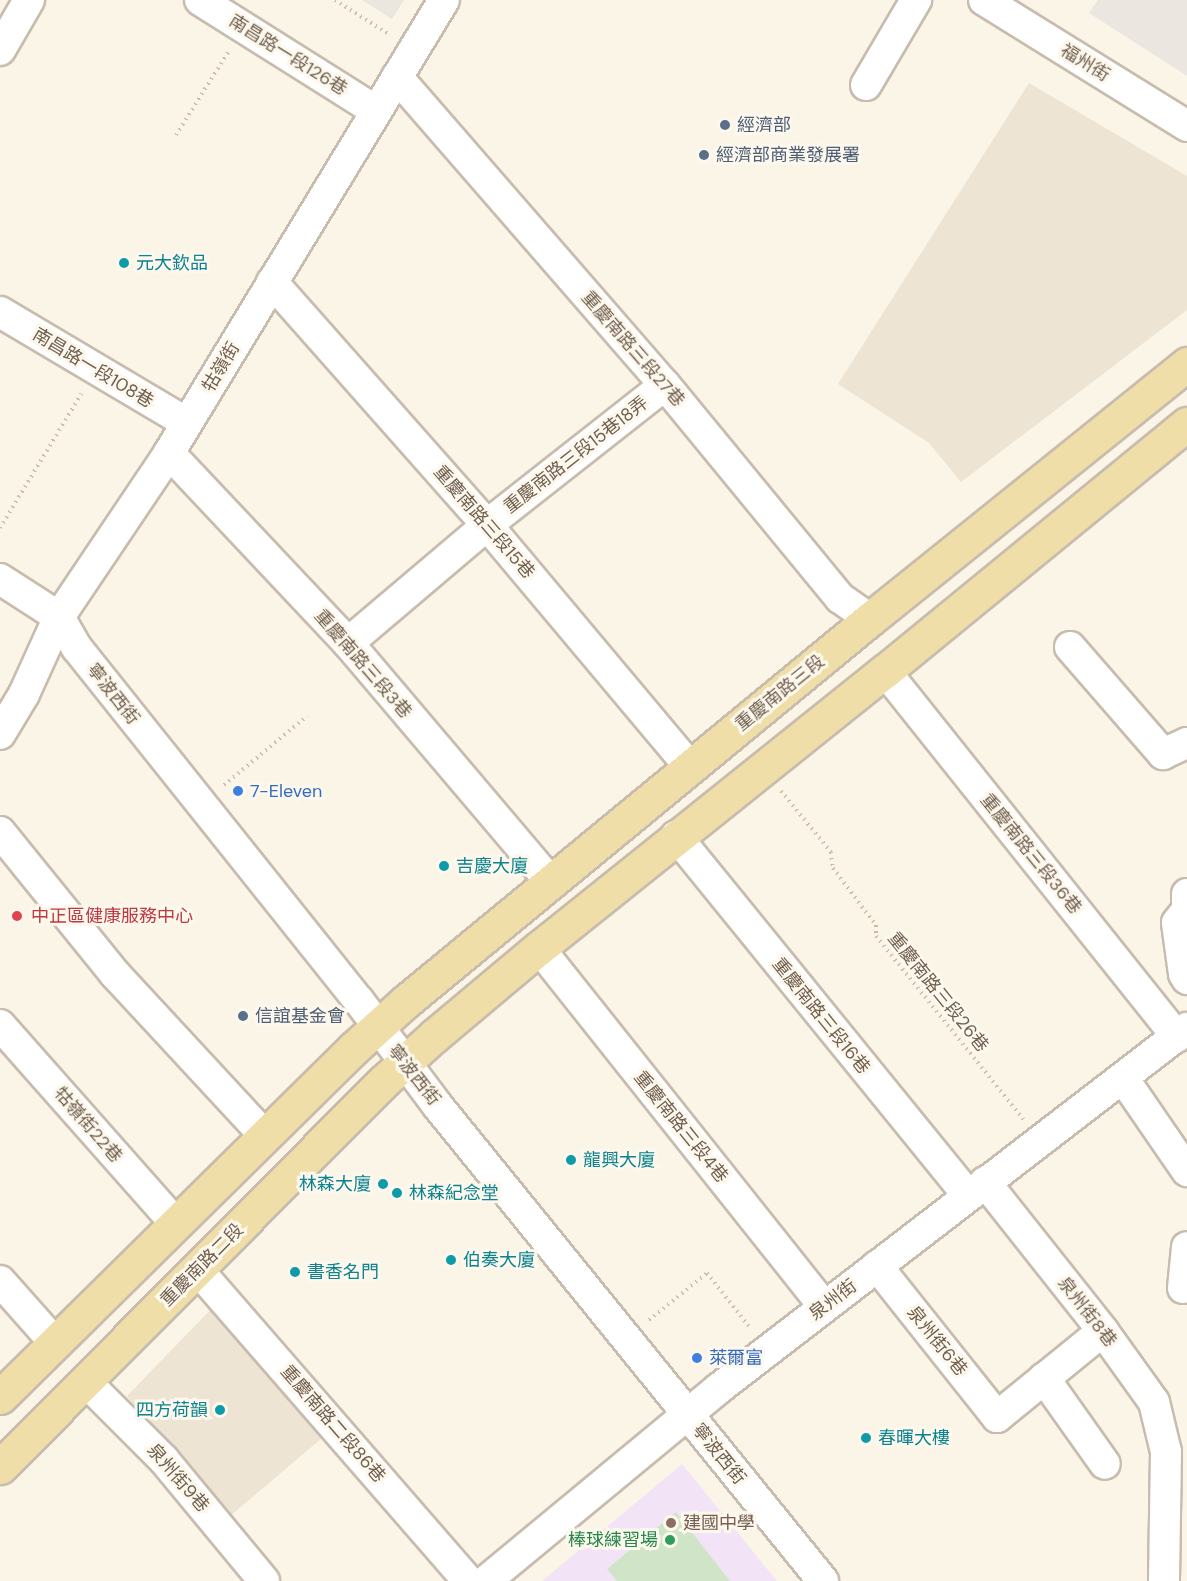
<!DOCTYPE html>
<html>
<head>
<meta charset="utf-8">
<style>
	body { margin:0 }
	#map { position:relative; width:1187px; height:1581px; overflow:hidden; background:#faf5e7; font-family:"DM Sans","Noto Sans TC",sans-serif }
	div>[style] { position:absolute }
	.residential>* { inset:0; background:#ede4d4 }
	.industrial>* { inset:0; background:#ebe6e0 }
	.education>* { inset:0; background:#f2e4f6 }
	.green>* { inset:0; background:#d0e5c8 }
	.path>* { height:4px; margin-top:-2px; transform-origin:0; background:repeating-linear-gradient(90deg,#d0bba6 0 1.5px,transparent 0 6px) }
	.roads { filter:drop-shadow(2px 0 #c7bcad) drop-shadow(-2px 0 #c7bcad) drop-shadow(0 2px #c7bcad) drop-shadow(0 -2px #c7bcad) }
	.minor>* { height:30px; margin:-15px; padding:0 15px; transform-origin:15px; border-radius:15px; background:#fff }
	.major>* { height:33px; margin:-16.5px; padding:0 16.5px; transform-origin:16.5px; border-radius:16.5px; background:#f0dea8 }
	.dots>* { width:16px; height:16px; translate:-50% -50%; box-sizing:border-box; border:3px solid #fdf8ed; border-radius:50% }
	span { translate:-50% -50%; white-space:nowrap; text-align:center; line-height:1.15; -webkit-text-stroke:6px #fdf8ed; paint-order:stroke }
	.street-label { font-size:18px; color:#705f4f }
	.service-label { font-size:18px; color:#4e5e75 }
	.left { translate:0 -50%; text-align:left }
	.culture-label { font-size:18px; color:#0d838f }
	.right { translate:-100% -50%; text-align:right }
	.shop-label { font-size:18px; color:#366cbe }
	.health-label { font-size:18px; color:#be3a42 }
	.education-label { font-size:18px; color:#785e54 }
	.leisure-label { font-size:18px; color:#27864d }
</style>
</head>
<body>
<div id="map">
	<div class="residential">
		<div style="clip-path:polygon(1029px 83px,1187px 176px,1187px 310px,961px 482px,929px 443px,838px 384px)"></div>
		<div style="clip-path:polygon(215px 1305px,329px 1432px,229px 1517px,127px 1396px)"></div>
	</div>
	<div class="industrial">
		<div style="clip-path:polygon(362px 0,404px 0,392px 19px)"></div>
		<div style="clip-path:polygon(1098px 0,1187px 0,1187px 76px,1089px 13px)"></div>
	</div>
	<div class="education">
		<div style="clip-path:polygon(682px 1464px,777px 1581px,542px 1581px)"></div>
	</div>
	<div class="green">
		<div style="clip-path:polygon(676px 1512px,730px 1581px,617px 1581px,607px 1569px)"></div>
	</div>
	<div class="path">
		<div style="left:335px;top:0;width:65px;rotate:32.5deg"></div>
		<div style="left:176px;top:135px;width:99px;rotate:-57.8deg"></div>
		<div style="left:0;top:528px;width:157px;rotate:-58.8deg"></div>
		<div style="left:224px;top:785px;width:108px;rotate:-39.7deg"></div>
		<div style="left:781px;top:791px;width:79px;rotate:50.7deg"></div>
		<div style="left:831px;top:852px;width:16px;rotate:83deg"></div>
		<div style="left:833px;top:868px;width:71px;rotate:53deg"></div>
		<div style="left:876px;top:925px;width:11px;rotate:90deg"></div>
		<div style="left:876px;top:936px;width:235px;rotate:51.2deg"></div>
		<div style="left:649px;top:1320px;width:75px;rotate:-39deg"></div>
		<div style="left:707px;top:1273px;width:71px;rotate:51.8deg"></div>
	</div>
	<div class="roads">
		<div class="minor">
			<div style="left:200px;top:0;width:208px;rotate:32.2deg"></div>
			<div style="left:984px;top:0;width:239px;rotate:31.8deg"></div>
			<div style="left:0;top:50px;width:58px;rotate:-59.9deg"></div>
			<div style="left:397px;top:77px;width:408px;rotate:49deg"></div>
			<div style="left:665px;top:385px;width:276px;rotate:50.6deg"></div>
			<div style="left:840px;top:598px;width:37px;rotate:35deg"></div>
			<div style="left:866px;top:85px;width:99px;rotate:-59.5deg"></div>
			<div style="left:272px;top:282px;width:324px;rotate:48.5deg"></div>
			<div style="left:487px;top:525px;width:316px;rotate:50deg"></div>
			<div style="left:0;top:312px;width:217px;rotate:30.7deg"></div>
			<div style="left:169px;top:453px;width:261px;rotate:46.7deg"></div>
			<div style="left:348px;top:643px;width:312px;rotate:49.7deg"></div>
			<div style="left:0;top:579px;width:70px;rotate:32.8deg"></div>
			<div style="left:59px;top:617px;width:36px;rotate:60deg"></div>
			<div style="left:77px;top:648px;width:452px;rotate:51.4deg"></div>
			<div style="left:359px;top:1001px;width:130px;rotate:53.1deg"></div>
			<div style="left:437px;top:1105px;width:613px;rotate:50.96deg"></div>
			<div style="left:348px;top:643px;width:182px;rotate:-40.3deg"></div>
			<div style="left:487px;top:525px;width:226px;rotate:-38.2deg"></div>
			<div style="left:1070px;top:647px;width:142px;rotate:49deg"></div>
			<div style="left:1163px;top:754px;width:26px;rotate:-25deg"></div>
			<div style="left:885px;top:671px;width:468px;rotate:51.4deg"></div>
			<div style="left:0;top:734px;width:47px;rotate:-59deg"></div>
			<div style="left:24px;top:694px;width:85px;rotate:-65.6deg"></div>
			<div style="left:59px;top:617px;width:197px;rotate:-56.1deg"></div>
			<div style="left:169px;top:453px;width:530px;rotate:-58.74deg"></div>
			<div style="left:0;top:832px;width:183px;rotate:51deg"></div>
			<div style="left:115px;top:974px;width:221px;rotate:47.2deg"></div>
			<div style="left:676px;top:836px;width:463px;rotate:50.9deg"></div>
			<div style="left:1187px;top:894px;width:16px;rotate:90deg"></div>
			<div style="left:1187px;top:910px;width:16px;rotate:128deg"></div>
			<div style="left:1177px;top:923px;width:51px;rotate:82.2deg"></div>
			<div style="left:1184px;top:974px;width:6px;rotate:59deg"></div>
			<div style="left:539px;top:948px;width:458px;rotate:51.5deg"></div>
			<div style="left:0;top:1025px;width:266px;rotate:48.5deg"></div>
			<div style="left:1123px;top:1078px;width:113px;rotate:55.5deg"></div>
			<div style="left:985px;top:1182px;width:190px;rotate:51.6deg"></div>
			<div style="left:1103px;top:1331px;width:87px;rotate:54.3deg"></div>
			<div style="left:1154px;top:1402px;width:51px;rotate:76.5deg"></div>
			<div style="left:1166px;top:1452px;width:129px;rotate:90.9deg"></div>
			<div style="left:877px;top:1266px;width:193px;rotate:51.5deg"></div>
			<div style="left:997px;top:1417px;width:136px;rotate:-39.1deg"></div>
			<div style="left:197px;top:1269px;width:413px;rotate:49deg"></div>
			<div style="left:0;top:1281px;width:84px;rotate:48.4deg"></div>
			<div style="left:1183px;top:1288px;width:41px;rotate:-84.4deg"></div>
			<div style="left:1044px;top:1378px;width:105px;rotate:54.7deg"></div>
			<div style="left:85px;top:1381px;width:112px;rotate:45deg"></div>
			<div style="left:164px;top:1460px;width:157px;rotate:50.4deg"></div>
			<div style="left:486px;top:1581px;width:301px;rotate:-39.6deg"></div>
			<div style="left:718px;top:1389px;width:592px;rotate:-37.59deg"></div>
		</div>
		<div class="major">
			<div style="left:0;top:1397px;width:497px;rotate:-44.6deg"></div>
			<div style="left:354px;top:1048px;width:69px;rotate:-42deg"></div>
			<div style="left:405px;top:1002px;width:602px;rotate:-39.48deg"></div>
			<div style="left:870px;top:619px;width:407px;rotate:-38.8deg"></div>
			<div style="left:0;top:1467px;width:543px;rotate:-45.15deg"></div>
			<div style="left:383px;top:1082px;width:69px;rotate:-42deg"></div>
			<div style="left:434px;top:1036px;width:137px;rotate:-40deg"></div>
			<div style="left:539px;top:948px;width:443px;rotate:-38.7deg"></div>
			<div style="left:885px;top:671px;width:390px;rotate:-39.3deg"></div>
		</div>
	</div>
	<div class="dots">
		<div style="left:725px;top:125px;background:#5c6f8a"></div>
		<div style="left:704px;top:155px;background:#5c6f8a"></div>
		<div style="left:124px;top:263px;background:#0f9aa8"></div>
		<div style="left:238px;top:791px;background:#3f7fe0"></div>
		<div style="left:444px;top:866px;background:#0f9aa8"></div>
		<div style="left:17px;top:916px;background:#e0444e"></div>
		<div style="left:243px;top:1016px;background:#5c6f8a"></div>
		<div style="left:571px;top:1160px;background:#0f9aa8"></div>
		<div style="left:383px;top:1184px;background:#0f9aa8"></div>
		<div style="left:397px;top:1193px;background:#0f9aa8"></div>
		<div style="left:451px;top:1260px;background:#0f9aa8"></div>
		<div style="left:295px;top:1272px;background:#0f9aa8"></div>
		<div style="left:697px;top:1358px;background:#3f7fe0"></div>
		<div style="left:220px;top:1410px;background:#0f9aa8"></div>
		<div style="left:866px;top:1438px;background:#0f9aa8"></div>
		<div style="left:671px;top:1523px;background:#8d6e63"></div>
		<div style="left:670px;top:1540px;background:#2e9e5b"></div>
	</div>
	<div class="street-label">
		<span style="left:288px;top:55px;rotate:32deg">南昌路一段126巷</span>
		<span style="left:1085px;top:63px;rotate:32deg">福州街</span>
		<span style="left:633px;top:349px;rotate:49deg">重慶南路三段27巷</span>
		<span style="left:221px;top:367px;rotate:-59deg">牯嶺街</span>
		<span style="left:93px;top:368px;rotate:31deg">南昌路一段108巷</span>
		<span style="left:576px;top:455px;rotate:-38deg">重慶南路三段15巷18弄</span>
		<span style="left:484px;top:522px;rotate:49deg">重慶南路三段15巷</span>
		<span style="left:363px;top:664px;rotate:49deg">重慶南路三段3巷</span>
		<span style="left:780px;top:693px;rotate:-39deg">重慶南路三段</span>
		<span style="left:113px;top:694px;rotate:52deg">寧波西街</span>
		<span style="left:1031px;top:854px;rotate:51deg">重慶南路三段36巷</span>
		<span style="left:938px;top:992px;rotate:51deg">重慶南路三段26巷</span>
		<span style="left:821px;top:1016px;rotate:51deg">重慶南路三段16巷</span>
		<span style="left:414px;top:1075px;rotate:52deg">寧波西街</span>
		<span style="left:88px;top:1125px;rotate:49deg">牯嶺街22巷</span>
		<span style="left:681px;top:1127px;rotate:51deg">重慶南路三段4巷</span>
		<span style="left:202px;top:1265px;rotate:-45deg">重慶南路二段</span>
		<span style="left:833px;top:1300px;rotate:-37deg">泉州街</span>
		<span style="left:1087px;top:1312px;rotate:52deg">泉州街8巷</span>
		<span style="left:937px;top:1341px;rotate:51deg">泉州街6巷</span>
		<span style="left:333px;top:1424px;rotate:49deg">重慶南路二段86巷</span>
		<span style="left:719px;top:1454px;rotate:51deg">寧波西街</span>
		<span style="left:178px;top:1478px;rotate:49deg">泉州街9巷</span>
	</div>
	<div class="service-label">
		<span class="left" style="left:737px;top:125px">經濟部</span>
		<span class="left" style="left:716px;top:155px">經濟部商業發展署</span>
		<span class="left" style="left:255px;top:1016px">信誼基金會</span>
	</div>
	<div class="culture-label">
		<span class="left" style="left:136px;top:263px">元大欽品</span>
		<span class="left" style="left:456px;top:866px">吉慶大廈</span>
		<span class="left" style="left:583px;top:1160px">龍興大廈</span>
		<span class="right" style="left:371px;top:1184px">林森大廈</span>
		<span class="left" style="left:409px;top:1193px">林森紀念堂</span>
		<span class="left" style="left:463px;top:1260px">伯奏大廈</span>
		<span class="left" style="left:307px;top:1272px">書香名門</span>
		<span class="right" style="left:208px;top:1410px">四方荷韻</span>
		<span class="left" style="left:878px;top:1438px">春暉大樓</span>
	</div>
	<div class="shop-label">
		<span class="left" style="left:250px;top:791px">7-Eleven</span>
		<span class="left" style="left:709px;top:1358px">萊爾富</span>
	</div>
	<div class="health-label">
		<span class="left" style="left:31px;top:916px">中正區健康服務中心</span>
	</div>
	<div class="education-label">
		<span class="left" style="left:683px;top:1523px">建國中學</span>
	</div>
	<div class="leisure-label">
		<span class="right" style="left:658px;top:1540px">棒球練習場</span>
	</div>
</div>
</body>
</html>
